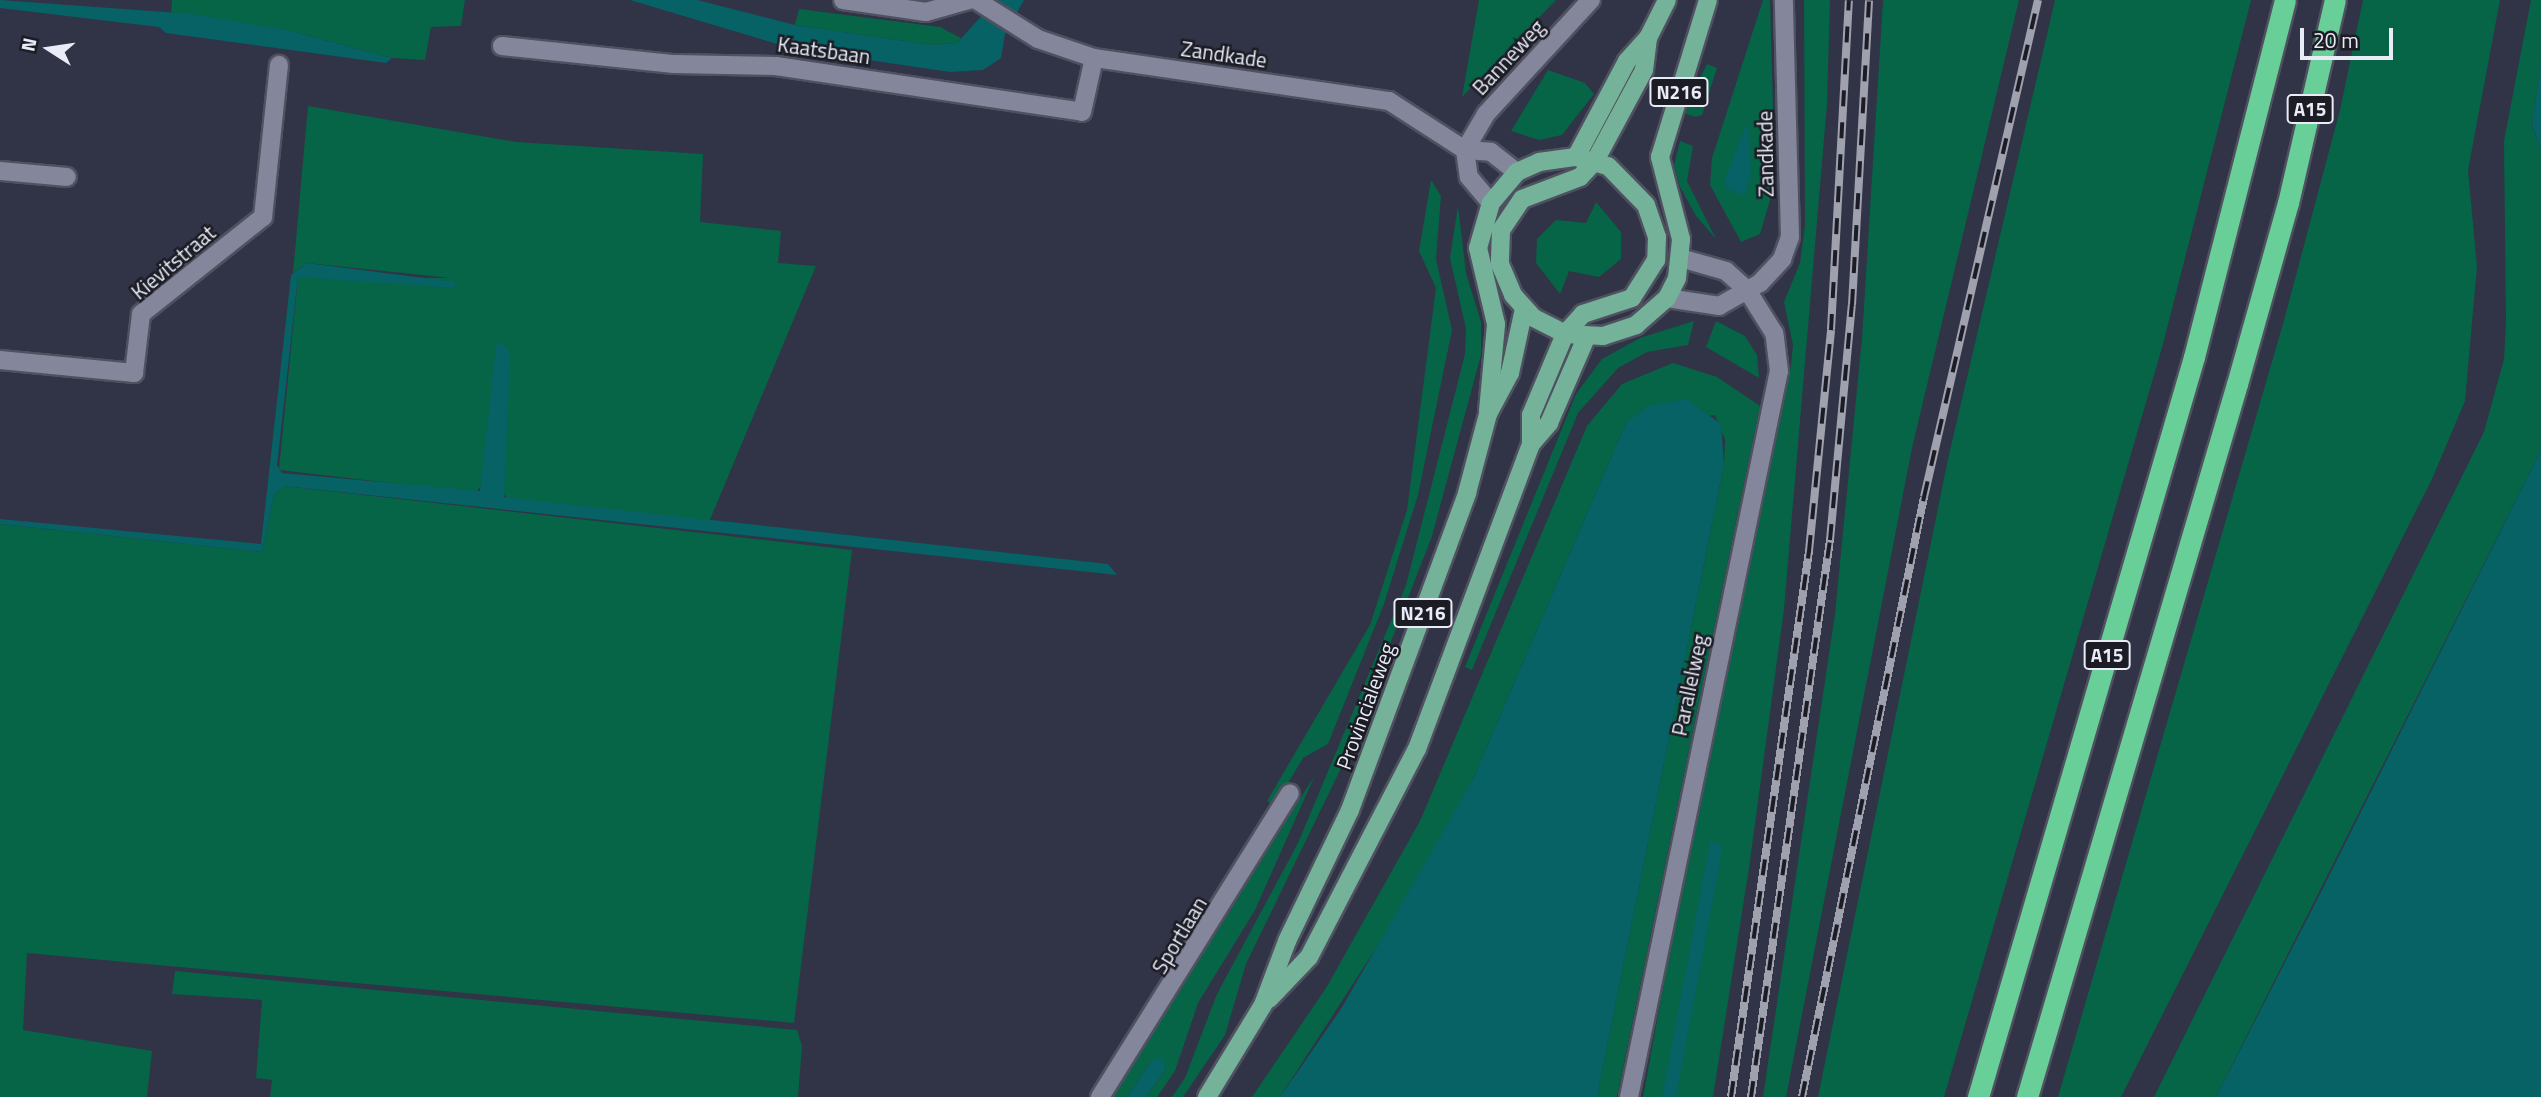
<!DOCTYPE html>
<html>
<head>
<meta charset="utf-8">
<style>
	body { margin:0 }
	#map { position:relative; width:2541px; height:1097px; overflow:hidden; background:#313346; font-family:"Titillium Web",sans-serif }
	div>[style] { position:absolute }
	.green>* { inset:0; background:#056546 }
	.water>* { inset:0; background:#066265 }
	.roads { filter:drop-shadow(2px 0 #4f5160) drop-shadow(-2px 0 #4f5160) drop-shadow(0 2px #4f5160) drop-shadow(0 -2px #4f5160) }
	.minor>* { height:18px; margin:-9px; padding:0 9px; transform-origin:9px; border-radius:9px; background:#84879c }
	.major>* { height:18px; margin:-9px; padding:0 9px; transform-origin:9px; border-radius:9px; background:#74b29a }
	.highway>* { height:21px; margin:-10.5px; padding:0 10.5px; transform-origin:10.5px; border-radius:10.5px; background:#69cf99 }
	.rail>* { height:8px; margin-top:-4px; transform-origin:0; background:repeating-linear-gradient(90deg,#1b1c24 0 16px,#9fa1af 0 32px); box-sizing:border-box; border-block:2px solid #9fa1af }
	span { translate:-50% -50%; white-space:nowrap; text-align:center; line-height:1.15; -webkit-text-stroke:5px #1b1c24; paint-order:stroke }
	.shield-label span { padding:2px 5px; background:#1b1c24; border:2px solid; border-radius:5px; -webkit-text-stroke-width:0 }
	.shield-label { font-size:19px; color:#e9ebf7; font-weight:700 }
	.street-label { font-size:21px; color:#e9ebf7 }
	.north { position:absolute; left:14px; top:14px; width:70px; height:70px; -webkit-text-stroke:5px #1b1c24; paint-order:stroke; rotate:282deg; font-size:19px; font-weight:700; line-height:28px; text-align:center; color:#e9ebf7 }
	.north::after { content:''; display:block; margin:auto; width:24px; height:32px; background:#e9ebf7; clip-path:polygon(50% 0,100% 100%,50% 72%,0 100%) }
	.scale { position:absolute; left:2300px; top:28px; width:93px; height:32px; box-sizing:border-box; border:4px solid #e9ebf7; border-top:0; padding-left:9px; font-size:21px; line-height:24px; white-space:nowrap; color:#e9ebf7; -webkit-text-stroke:5px #1b1c24; paint-order:stroke }
</style>
</head>
<body>
<div id="map">
	<div class="green">
		<div style="clip-path:polygon(172px 0,465px 0,461px 26px,431px 27px,425px 60px,392px 58px,287px 30px,171px 14px)"></div>
		<div style="clip-path:polygon(1479px 0,1556px 0,1462px 97px)"></div>
		<div style="clip-path:polygon(1763px 0,1770px 0,1775px 183px,1760px 234px,1741px 242px,1710px 185px,1712px 158px)"></div>
		<div style="clip-path:polygon(1804px 0,1830px 0,1827px 104px,1784px 609px,1749px 868px,1713px 1097px,1643px 1097px,1687px 858px,1791px 365px,1793px 345px,1784px 302px,1800px 263px,1805px 225px)"></div>
		<div style="clip-path:polygon(1883px 0,2019px 0,1912px 448px,1786px 1097px,1763px 1097px,1835px 614px,1862px 338px)"></div>
		<div style="clip-path:polygon(2055px 0,2251px 0,2163px 344px,1944px 1097px,1818px 1097px,1948px 459px)"></div>
		<div style="clip-path:polygon(2363px 0,2500px 0,2468px 170px,2477px 267px,2465px 401px,2432px 479px,2121px 1097px,2058px 1097px,2283px 324px,2340px 110px)"></div>
		<div style="clip-path:polygon(2531px 0,2541px 0,2541px 62px,2532px 126px,2541px 150px,2541px 450px,2216px 1097px,2154px 1097px,2484px 432px,2504px 359px,2506px 323px,2504px 141px)"></div>
		<div style="clip-path:polygon(799px 9px,940px 27px,961px 38px,957px 43px,932px 45px,795px 25px)"></div>
		<div style="clip-path:polygon(1707px 64px,1717px 68px,1702px 115px,1696px 117px,1683px 113px)"></div>
		<div style="clip-path:polygon(1548px 70px,1585px 83px,1594px 94px,1562px 135px,1539px 140px,1511px 131px)"></div>
		<div style="clip-path:polygon(308px 106px,516px 142px,703px 154px,700px 222px,781px 231px,778px 263px,816px 266px,709px 522px,509px 499px,485px 479px,476px 493px,279px 470px,298px 277px,451px 278px,307px 263px,293px 273px)"></div>
		<div style="clip-path:polygon(1680px 141px,1693px 146px,1687px 181px,1716px 239px,1696px 216px,1680px 187px,1674px 165px)"></div>
		<div style="clip-path:polygon(1431px 180px,1441px 196px,1436px 259px,1452px 330px,1418px 495px,1384px 604px,1328px 744px,1303px 758px,1275px 805px,1267px 801px,1370px 625px,1407px 510px,1436px 288px,1419px 251px)"></div>
		<div style="clip-path:polygon(1596px 202px,1621px 232px,1621px 259px,1599px 277px,1569px 271px,1560px 294px,1536px 263px,1537px 239px,1556px 220px,1586px 223px)"></div>
		<div style="clip-path:polygon(1458px 206px,1466px 273px,1481px 322px,1481px 355px,1432px 536px,1345px 760px,1246px 964px,1225px 1035px,1183px 1097px,1172px 1097px,1185px 1078px,1217px 994px,1298px 843px,1406px 585px,1465px 354px,1466px 329px,1450px 258px)"></div>
		<div style="clip-path:polygon(1694px 321px,1688px 345px,1647px 352px,1618px 368px,1578px 413px,1472px 670px,1465px 667px,1576px 394px,1602px 359px,1640px 338px)"></div>
		<div style="clip-path:polygon(1716px 321px,1745px 336px,1757px 355px,1759px 378px,1706px 347px)"></div>
		<div style="clip-path:polygon(1673px 363px,1717px 377px,1760px 406px,1617px 1097px,1597px 1097px,1724px 464px,1725px 440px,1715px 415px,1626px 423px,1473px 779px,1418px 883px,1280px 1097px,1252px 1097px,1326px 988px,1420px 821px,1587px 426px,1622px 384px)"></div>
		<div style="clip-path:polygon(284px 486px,852px 550px,794px 1023px,27px 953px,23px 1030px,152px 1051px,147px 1097px,0 1097px,0 524px,262px 552px,274px 495px)"></div>
		<div style="clip-path:polygon(1315px 775px,1255px 910px,1198px 1003px,1175px 1071px,1157px 1097px,1146px 1097px,1166px 1069px,1152px 1060px,1127px 1097px,1113px 1097px)"></div>
		<div style="clip-path:polygon(175px 971px,797px 1030px,802px 1046px,798px 1097px,270px 1097px,272px 1080px,256px 1078px,262px 1000px,172px 994px)"></div>
	</div>
	<div class="water">
		<div style="clip-path:polygon(0 0,192px 14px,287px 30px,392px 58px,386px 63px,166px 33px,159px 27px,0 8px)"></div>
		<div style="clip-path:polygon(630px 0,697px 0,795px 25px,932px 45px,957px 43px,996px 0,1024px 0,1005px 34px,1001px 58px,983px 70px,950px 72px,794px 49px)"></div>
		<div style="clip-path:polygon(2541px 62px,2541px 150px,2532px 125px)"></div>
		<div style="clip-path:polygon(1748px 120px,1751px 176px,1744px 196px,1727px 189px,1724px 182px)"></div>
		<div style="clip-path:polygon(307px 263px,455px 282px,454px 288px,298px 277px,277px 465px,282px 473px,480px 491px,496px 346px,501px 342px,510px 353px,504px 497px,1108px 564px,1117px 575px,284px 486px,274px 495px,262px 552px,0 524px,0 519px,261px 544px,291px 275px)"></div>
		<div style="clip-path:polygon(1687px 399px,1721px 424px,1724px 464px,1597px 1097px,1280px 1097px,1341px 1009px,1473px 779px,1626px 423px,1648px 406px)"></div>
		<div style="clip-path:polygon(2541px 450px,2541px 1097px,2216px 1097px,2322px 890px)"></div>
		<div style="clip-path:polygon(1710px 842px,1723px 845px,1676px 1097px,1662px 1097px)"></div>
		<div style="clip-path:polygon(1161px 1058px,1166px 1069px,1146px 1097px,1127px 1097px,1152px 1060px)"></div>
	</div>
	<div class="roads">
		<div class="minor">
			<div style="left:843px;top:0;width:84px;rotate:8.2deg"></div>
			<div style="left:926px;top:12px;width:45px;rotate:-15.6deg"></div>
			<div style="left:976px;top:0;width:73px;rotate:32.2deg"></div>
			<div style="left:1038px;top:39px;width:59px;rotate:18.7deg"></div>
			<div style="left:1094px;top:58px;width:298px;rotate:8.3deg"></div>
			<div style="left:1389px;top:101px;width:90px;rotate:32.8deg"></div>
			<div style="left:1465px;top:150px;width:26px;rotate:4deg"></div>
			<div style="left:1491px;top:152px;width:33px;rotate:38deg"></div>
			<div style="left:502px;top:46px;width:173px;rotate:6deg"></div>
			<div style="left:674px;top:64px;width:102px;rotate:1.1deg"></div>
			<div style="left:776px;top:66px;width:309px;rotate:8.5deg"></div>
			<div style="left:1082px;top:112px;width:55px;rotate:-77.5deg"></div>
			<div style="left:1465px;top:150px;width:42px;rotate:-59.7deg"></div>
			<div style="left:1486px;top:114px;width:155px;rotate:-47.4deg"></div>
			<div style="left:1465px;top:150px;width:27px;rotate:82deg"></div>
			<div style="left:1469px;top:177px;width:34px;rotate:50deg"></div>
			<div style="left:0;top:171px;width:67px;rotate:5.1deg"></div>
			<div style="left:1667px;top:298px;width:53px;rotate:8.7deg"></div>
			<div style="left:1719px;top:306px;width:47px;rotate:-29.3deg"></div>
			<div style="left:1760px;top:283px;width:33px;rotate:-47deg"></div>
			<div style="left:1782px;top:259px;width:23px;rotate:-70deg"></div>
			<div style="left:1790px;top:237px;width:237px;rotate:-91.5deg"></div>
			<div style="left:0;top:360px;width:135px;rotate:5.5deg"></div>
			<div style="left:134px;top:373px;width:59px;rotate:-83.2deg"></div>
			<div style="left:141px;top:314px;width:156px;rotate:-38.5deg"></div>
			<div style="left:263px;top:217px;width:153px;rotate:-84deg"></div>
			<div style="left:1100px;top:1097px;width:358px;rotate:-58deg"></div>
			<div style="left:1629px;top:1097px;width:741px;rotate:-78.33deg"></div>
			<div style="left:1779px;top:371px;width:38px;rotate:-97deg"></div>
			<div style="left:1774px;top:333px;width:51px;rotate:-122.1deg"></div>
			<div style="left:1747px;top:290px;width:28px;rotate:-138deg"></div>
			<div style="left:1726px;top:271px;width:48px;rotate:-164.2deg"></div>
		</div>
		<div class="major">
			<div style="left:1648px;top:38px;width:32px;rotate:97deg"></div>
			<div style="left:1644px;top:70px;width:103px;rotate:118.3deg"></div>
			<div style="left:1595px;top:161px;width:22px;rotate:133deg"></div>
			<div style="left:1580px;top:177px;width:62px;rotate:159.2deg"></div>
			<div style="left:1522px;top:199px;width:37px;rotate:124deg"></div>
			<div style="left:1501px;top:230px;width:34px;rotate:92deg"></div>
			<div style="left:1500px;top:264px;width:34px;rotate:67deg"></div>
			<div style="left:1513px;top:295px;width:31px;rotate:48deg"></div>
			<div style="left:1534px;top:318px;width:35px;rotate:27deg"></div>
			<div style="left:1565px;top:334px;width:38px;rotate:3deg"></div>
			<div style="left:1603px;top:336px;width:35px;rotate:-18deg"></div>
			<div style="left:1636px;top:325px;width:41px;rotate:-41.1deg"></div>
			<div style="left:1667px;top:298px;width:22px;rotate:-63deg"></div>
			<div style="left:1677px;top:278px;width:39px;rotate:-84deg"></div>
			<div style="left:1681px;top:239px;width:85px;rotate:-104.4deg"></div>
			<div style="left:1660px;top:157px;width:164px;rotate:-73deg"></div>
			<div style="left:1576px;top:157px;width:109px;rotate:-62deg"></div>
			<div style="left:1627px;top:61px;width:31px;rotate:-48deg"></div>
			<div style="left:1648px;top:38px;width:42px;rotate:-63.4deg"></div>
			<div style="left:1488px;top:411px;width:87px;rotate:-84.7deg"></div>
			<div style="left:1496px;top:324px;width:78px;rotate:-103.3deg"></div>
			<div style="left:1478px;top:248px;width:47px;rotate:-73.9deg"></div>
			<div style="left:1491px;top:203px;width:40px;rotate:-50deg"></div>
			<div style="left:1517px;top:172px;width:24px;rotate:-24deg"></div>
			<div style="left:1539px;top:162px;width:37px;rotate:-8deg"></div>
			<div style="left:1576px;top:157px;width:33px;rotate:16deg"></div>
			<div style="left:1608px;top:166px;width:54px;rotate:45.7deg"></div>
			<div style="left:1646px;top:205px;width:34px;rotate:71deg"></div>
			<div style="left:1657px;top:237px;width:23px;rotate:92deg"></div>
			<div style="left:1656px;top:260px;width:45px;rotate:122.3deg"></div>
			<div style="left:1632px;top:298px;width:52px;rotate:161.9deg"></div>
			<div style="left:1583px;top:314px;width:27px;rotate:132deg"></div>
			<div style="left:1565px;top:334px;width:88px;rotate:112.8deg"></div>
			<div style="left:1531px;top:415px;width:29px;rotate:90deg"></div>
			<div style="left:1269px;top:999px;width:58px;rotate:-46.4deg"></div>
			<div style="left:1309px;top:957px;width:234px;rotate:-62.6deg"></div>
			<div style="left:1417px;top:749px;width:326px;rotate:-69.5deg"></div>
			<div style="left:1531px;top:444px;width:28px;rotate:-49deg"></div>
			<div style="left:1549px;top:423px;width:93px;rotate:-66.5deg"></div>
			<div style="left:1207px;top:1097px;width:108px;rotate:-58.7deg"></div>
			<div style="left:1263px;top:1005px;width:68px;rotate:-69.4deg"></div>
			<div style="left:1287px;top:941px;width:145px;rotate:-64.3deg"></div>
			<div style="left:1350px;top:810px;width:338px;rotate:-69.7deg"></div>
			<div style="left:1467px;top:493px;width:82px;rotate:-75.1deg"></div>
			<div style="left:1488px;top:414px;width:47px;rotate:-61.8deg"></div>
			<div style="left:1510px;top:373px;width:66px;rotate:-77.7deg"></div>
		</div>
		<div class="highway">
			<div style="left:1978px;top:1097px;width:771px;rotate:-73.73deg"></div>
			<div style="left:2194px;top:357px;width:368px;rotate:-75.7deg"></div>
			<div style="left:2027px;top:1097px;width:743px;rotate:-73.59deg"></div>
			<div style="left:2237px;top:384px;width:188px;rotate:-74.3deg"></div>
			<div style="left:2288px;top:203px;width:208px;rotate:-77deg"></div>
		</div>
	</div>
	<div class="rail">
		<div style="left:1731px;top:1097px;width:552px;rotate:-81.87deg"></div>
		<div style="left:1809px;top:551px;width:222px;rotate:-84.3deg"></div>
		<div style="left:1831px;top:330px;width:330px;rotate:-86.9deg"></div>
		<div style="left:1751px;top:1097px;width:563px;rotate:-81.93deg"></div>
		<div style="left:1830px;top:540px;width:236px;rotate:-84.7deg"></div>
		<div style="left:1852px;top:305px;width:305px;rotate:-86.8deg"></div>
		<div style="left:1802px;top:1097px;width:612px;rotate:-78.51deg"></div>
		<div style="left:1924px;top:497px;width:510px;rotate:-77.08deg"></div>
	</div>
	<div class="shield-label">
		<span style="left:1679px;top:92px">N216</span>
		<span style="left:2310px;top:109px">A15</span>
		<span style="left:1423px;top:613px">N216</span>
		<span style="left:2107px;top:655px">A15</span>
	</div>
	<div class="street-label">
		<span style="left:824px;top:50px;rotate:8deg">Kaatsbaan</span>
		<span style="left:1224px;top:54px;rotate:8deg">Zandkade</span>
		<span style="left:1508px;top:57px;rotate:-47deg">Banneweg</span>
		<span style="left:1765px;top:154px;rotate:-91deg">Zandkade</span>
		<span style="left:173px;top:262px;rotate:-40deg">Kievitstraat</span>
		<span style="left:1689px;top:685px;rotate:-78deg">Parallelweg</span>
		<span style="left:1365px;top:706px;rotate:-70deg">Provincialeweg</span>
		<span style="left:1179px;top:935px;rotate:-59deg">Sportlaan</span>
	</div>
	<div class="north">N</div>
	<div class="scale">20 m</div>
</div>
</body>
</html>
